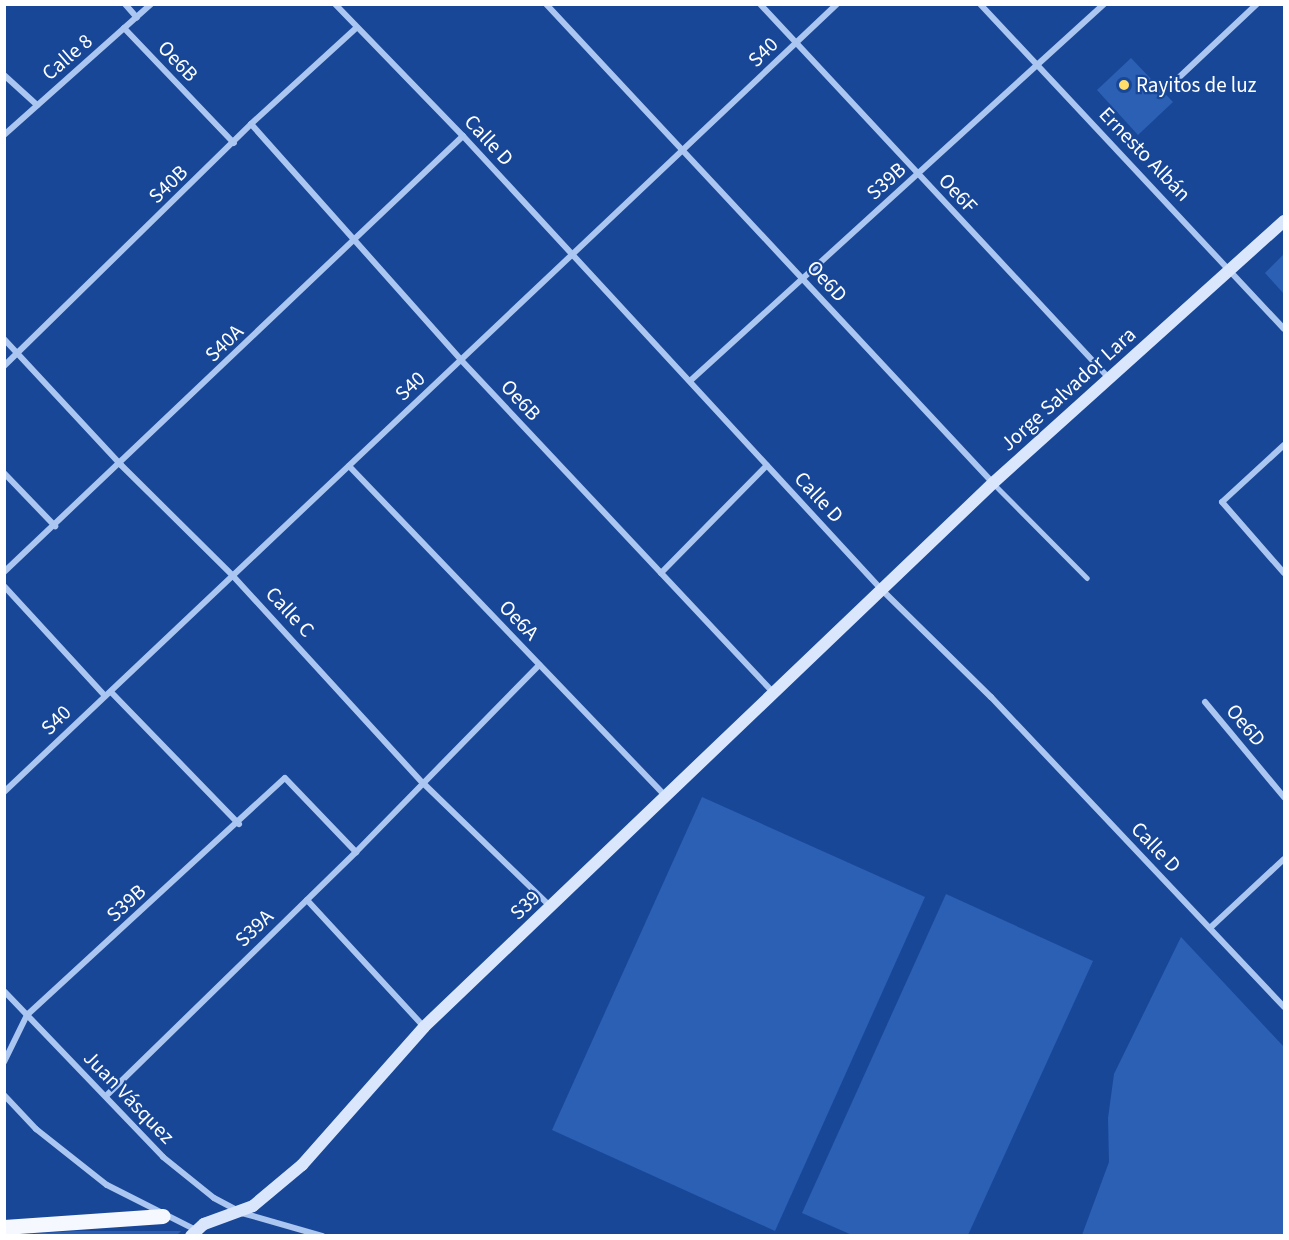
<!DOCTYPE html>
<html>
<head>
<meta charset="utf-8">
<style>
	body { margin:0 }
	#map { position:relative; width:1289px; height:1240px; overflow:hidden; background:#184797; font-family:"Source Sans 3",sans-serif }
	div>[style] { position:absolute }
	.green>* { inset:0; background:#2b60b5 }
	.lane>* { height:4.5px; margin:-2.25px; padding:0 2.25px; transform-origin:2.25px; border-radius:2.25px; background:#abc6f1 }
	.street>* { height:6px; margin:-3px; padding:0 3px; transform-origin:3px; border-radius:3px; background:#abc6f1 }
	.secondary>* { height:12px; margin:-6px; padding:0 6px; transform-origin:6px; border-radius:6px; background:#d9e6fc }
	.primary>* { height:15px; margin:-7.5px; padding:0 7.5px; transform-origin:7.5px; border-radius:7.5px; background:#f5f8ff }
	.dots>* { width:16px; height:16px; translate:-50% -50%; box-sizing:border-box; border:3px solid #184797; border-radius:50% }
	span { translate:-50% -50%; white-space:nowrap; text-align:center; line-height:1.15; -webkit-text-stroke:4.5px #184797; paint-order:stroke }
	.street-label { font-size:21px; color:#fff }
	.poi-label { font-size:21px; color:#fff }
	.left { translate:0 -50%; text-align:left }
	.frame { position:absolute; inset:0; border:6px solid #fff; pointer-events:none }
</style>
</head>
<body>
<div id="map">
	<div class="green">
		<div style="clip-path:polygon(1131px 58px,1173px 102px,1138px 135px,1097px 90px)"></div>
		<div style="clip-path:polygon(1284px 254px,1284px 294px,1265px 273px)"></div>
		<div style="clip-path:polygon(702px 797px,925px 897px,775px 1231px,552px 1130px)"></div>
		<div style="clip-path:polygon(946px 894px,1093px 961px,968px 1235px,852px 1235px,802px 1213px)"></div>
		<div style="clip-path:polygon(1181px 937px,1284px 1047px,1284px 1235px,1082px 1235px,1109px 1162px,1108px 1118px,1114px 1074px)"></div>
		<div style="clip-path:polygon(76px 1231px,181px 1231px,176px 1236px,10px 1235px)"></div>
	</div>
	<div class="lane">
		<div style="left:994px;top:484px;width:132px;rotate:45.3deg"></div>
	</div>
	<div class="street">
		<div style="left:125px;top:4px;width:18px;rotate:49deg"></div>
		<div style="left:335px;top:4px;width:184px;rotate:45.9deg"></div>
		<div style="left:463px;top:136px;width:618px;rotate:47.3deg"></div>
		<div style="left:882px;top:590px;width:153px;rotate:44.5deg"></div>
		<div style="left:991px;top:697px;width:427px;rotate:46.6deg"></div>
		<div style="left:546px;top:4px;width:655px;rotate:46.98deg"></div>
		<div style="left:760px;top:4px;width:510px;rotate:46.99deg"></div>
		<div style="left:980px;top:4px;width:445px;rotate:46.9deg"></div>
		<div style="left:124px;top:28px;width:159px;rotate:46.3deg"></div>
		<div style="left:4px;top:75px;width:45px;rotate:42.3deg"></div>
		<div style="left:1172px;top:84px;width:117px;rotate:-43.3deg"></div>
		<div style="left:251px;top:124px;width:316px;rotate:48.3deg"></div>
		<div style="left:461px;top:360px;width:457px;rotate:46.8deg"></div>
		<div style="left:4px;top:135px;width:197px;rotate:-41.7deg"></div>
		<div style="left:4px;top:339px;width:172px;rotate:47.1deg"></div>
		<div style="left:121px;top:465px;width:158px;rotate:44.7deg"></div>
		<div style="left:233px;top:576px;width:281px;rotate:47.5deg"></div>
		<div style="left:423px;top:783px;width:178px;rotate:44.1deg"></div>
		<div style="left:4px;top:366px;width:346px;rotate:-44.4deg"></div>
		<div style="left:251px;top:124px;width:142px;rotate:-42.4deg"></div>
		<div style="left:690px;top:381px;width:560px;rotate:-42.32deg"></div>
		<div style="left:1284px;top:445px;width:84px;rotate:137.4deg"></div>
		<div style="left:1222px;top:502px;width:94px;rotate:48.9deg"></div>
		<div style="left:349px;top:466px;width:457px;rotate:46.2deg"></div>
		<div style="left:4px;top:473px;width:74px;rotate:46.1deg"></div>
		<div style="left:4px;top:572px;width:633px;rotate:-43.53deg"></div>
		<div style="left:661px;top:573px;width:151px;rotate:-45.5deg"></div>
		<div style="left:4px;top:586px;width:149px;rotate:47.4deg"></div>
		<div style="left:111px;top:692px;width:184px;rotate:45.9deg"></div>
		<div style="left:1205px;top:702px;width:124px;rotate:50.3deg"></div>
		<div style="left:4px;top:792px;width:1147px;rotate:-43.41deg"></div>
		<div style="left:307px;top:900px;width:173px;rotate:47.3deg"></div>
		<div style="left:1210px;top:928px;width:101px;rotate:-43deg"></div>
		<div style="left:4px;top:991px;width:230px;rotate:46.2deg"></div>
		<div style="left:163px;top:1157px;width:65px;rotate:38.8deg"></div>
		<div style="left:214px;top:1198px;width:32px;rotate:28deg"></div>
		<div style="left:242px;top:1213px;width:84px;rotate:15.9deg"></div>
		<div style="left:4px;top:1062px;width:52px;rotate:-63.9deg"></div>
		<div style="left:27px;top:1015px;width:350px;rotate:-42.6deg"></div>
		<div style="left:285px;top:778px;width:103px;rotate:46.2deg"></div>
		<div style="left:4px;top:1095px;width:47px;rotate:46.7deg"></div>
		<div style="left:36px;top:1129px;width:90px;rotate:38.3deg"></div>
		<div style="left:107px;top:1185px;width:100px;rotate:26.8deg"></div>
		<div style="left:106px;top:1096px;width:349px;rotate:-44.3deg"></div>
		<div style="left:356px;top:852px;width:262px;rotate:-45.6deg"></div>
	</div>
	<div class="secondary">
		<div style="left:191px;top:1236px;width:18px;rotate:-43deg"></div>
		<div style="left:204px;top:1224px;width:52px;rotate:-20.2deg"></div>
		<div style="left:253px;top:1206px;width:64px;rotate:-39.9deg"></div>
		<div style="left:302px;top:1165px;width:184px;rotate:-48.5deg"></div>
		<div style="left:424px;top:1027px;width:787px;rotate:-43.71deg"></div>
		<div style="left:993px;top:483px;width:392px;rotate:-42deg"></div>
	</div>
	<div class="primary">
		<div style="left:4px;top:1227px;width:159px;rotate:-4deg"></div>
	</div>
	<div class="dots">
		<div style="left:1124px;top:85px;background:#ffdd6b"></div>
	</div>
	<div class="street-label">
		<span style="left:763px;top:52px;rotate:-44deg">S40</span>
		<span style="left:67px;top:57px;rotate:-41deg">Calle 8</span>
		<span style="left:178px;top:61px;rotate:46deg">Oe6B</span>
		<span style="left:489px;top:140px;rotate:47deg">Calle D</span>
		<span style="left:1145px;top:154px;rotate:46deg">Ernesto Albán</span>
		<span style="left:886px;top:181px;rotate:-42deg">S39B</span>
		<span style="left:168px;top:184px;rotate:-44deg">S40B</span>
		<span style="left:958px;top:193px;rotate:47deg">Oe6F</span>
		<span style="left:827px;top:281px;rotate:47deg">Oe6D</span>
		<span style="left:224px;top:343px;rotate:-44deg">S40A</span>
		<span style="left:410px;top:386px;rotate:-43deg">S40</span>
		<span style="left:1068px;top:389px;rotate:-42deg">Jorge Salvador Lara</span>
		<span style="left:521px;top:400px;rotate:47deg">Oe6B</span>
		<span style="left:819px;top:497px;rotate:47deg">Calle D</span>
		<span style="left:290px;top:612px;rotate:47deg">Calle C</span>
		<span style="left:519px;top:620px;rotate:46deg">Oe6A</span>
		<span style="left:56px;top:720px;rotate:-44deg">S40</span>
		<span style="left:1246px;top:725px;rotate:50deg">Oe6D</span>
		<span style="left:1156px;top:847px;rotate:46deg">Calle D</span>
		<span style="left:126px;top:903px;rotate:-42deg">S39B</span>
		<span style="left:525px;top:905px;rotate:-43deg">S39</span>
		<span style="left:254px;top:928px;rotate:-44deg">S39A</span>
		<span style="left:129px;top:1097px;rotate:46deg">Juan Vásquez</span>
	</div>
	<div class="poi-label">
		<span class="left" style="left:1136px;top:85px">Rayitos de luz</span>
	</div>
	<div class="frame"></div>
</div>
</body>
</html>
